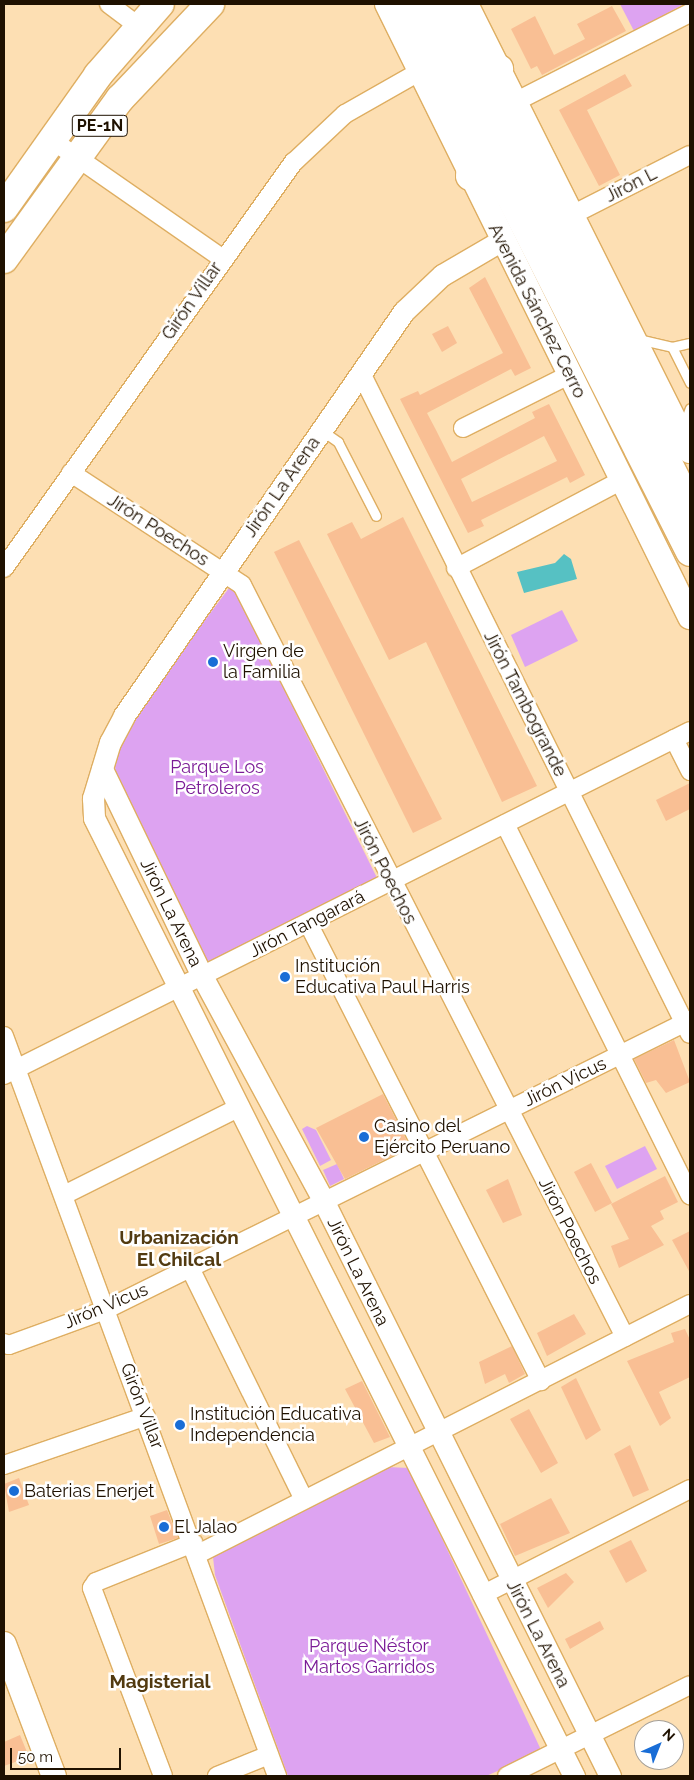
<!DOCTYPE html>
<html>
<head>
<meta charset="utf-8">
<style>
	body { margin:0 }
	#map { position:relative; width:694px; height:1780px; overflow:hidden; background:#fddfb3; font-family:Raleway,sans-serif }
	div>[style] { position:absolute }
	.green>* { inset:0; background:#dda3f1 }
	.water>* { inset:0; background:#56c1c3 }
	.building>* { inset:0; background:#f9bf94 }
	.roads { filter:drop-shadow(1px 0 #deae62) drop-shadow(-1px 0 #deae62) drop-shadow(0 1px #deae62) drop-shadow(0 -1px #deae62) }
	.service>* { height:9px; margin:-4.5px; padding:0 4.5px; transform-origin:4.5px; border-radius:4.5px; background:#fff }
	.minor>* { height:18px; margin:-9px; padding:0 9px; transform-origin:9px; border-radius:9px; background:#fff }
	.tertiary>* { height:21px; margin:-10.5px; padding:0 10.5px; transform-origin:10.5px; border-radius:10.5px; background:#fff }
	.secondary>* { height:24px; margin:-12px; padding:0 12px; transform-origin:12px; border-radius:12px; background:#fff }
	.primary>* { height:28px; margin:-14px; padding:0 14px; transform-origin:14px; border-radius:14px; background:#fff }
	.dots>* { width:14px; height:14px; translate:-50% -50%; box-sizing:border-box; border:2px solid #fff; border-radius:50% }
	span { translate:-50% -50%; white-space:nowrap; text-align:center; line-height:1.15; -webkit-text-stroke:5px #fff; paint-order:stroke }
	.shield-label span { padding:1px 4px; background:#fff; border:1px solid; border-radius:4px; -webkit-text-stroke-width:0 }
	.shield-label { font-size:16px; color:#1f1100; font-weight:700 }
	.street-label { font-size:18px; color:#1f1100 }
	.poi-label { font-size:18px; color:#1f1100 }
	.left { translate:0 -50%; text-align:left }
	.park-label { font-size:18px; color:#7b1b96 }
	.neighbourhood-label { font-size:19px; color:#523a10; font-weight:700 }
	.frame { position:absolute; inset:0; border:5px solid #1f1100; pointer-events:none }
	.north { position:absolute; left:634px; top:1720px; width:50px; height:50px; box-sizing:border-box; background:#fff; border:1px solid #a5a099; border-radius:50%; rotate:44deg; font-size:14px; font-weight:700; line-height:20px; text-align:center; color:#1f1100 }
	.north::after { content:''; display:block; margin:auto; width:18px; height:22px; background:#196dd6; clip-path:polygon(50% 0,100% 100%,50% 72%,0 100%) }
	.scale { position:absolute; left:10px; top:1748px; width:111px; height:22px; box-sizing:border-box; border:2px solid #1f1100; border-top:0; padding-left:6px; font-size:15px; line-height:18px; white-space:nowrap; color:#1f1100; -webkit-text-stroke:4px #fff; paint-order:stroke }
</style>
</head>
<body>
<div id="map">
	<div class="green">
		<div style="clip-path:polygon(620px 4px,684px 4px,634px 31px)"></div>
		<div style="clip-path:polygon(232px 584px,379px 882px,203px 969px,122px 809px,115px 767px,127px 725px)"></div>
		<div style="clip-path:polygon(562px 610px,578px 641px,525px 667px,511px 635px)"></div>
		<div style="clip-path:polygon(307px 1126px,316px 1130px,331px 1160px,320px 1166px,302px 1129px)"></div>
		<div style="clip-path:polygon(645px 1146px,657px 1169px,617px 1189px,605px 1166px)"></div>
		<div style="clip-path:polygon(337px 1164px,344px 1179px,330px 1186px,323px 1170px)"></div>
		<div style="clip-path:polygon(387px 1467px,409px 1468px,542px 1752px,486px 1776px,288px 1776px,215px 1575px,213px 1557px,221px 1547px)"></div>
	</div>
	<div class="water">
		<div style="clip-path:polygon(564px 554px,571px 559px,577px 579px,524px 593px,517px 572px,555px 563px)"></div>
	</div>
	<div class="building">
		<div style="clip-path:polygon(612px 6px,626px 31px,542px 75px,537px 66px,531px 69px,511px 29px,535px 16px,554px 55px,585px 39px,577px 24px)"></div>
		<div style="clip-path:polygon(625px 74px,632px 86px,587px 110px,620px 175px,599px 186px,559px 110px)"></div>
		<div style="clip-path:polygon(evenodd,485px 277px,531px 368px,515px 376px,511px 369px,427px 413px,436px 430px,452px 462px,535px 418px,532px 412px,549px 404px,585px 475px,570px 483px,567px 477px,481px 520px,484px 526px,468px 533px,400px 399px,418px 391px,420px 395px,503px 353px,469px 288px,485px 277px,544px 436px,557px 461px,472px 502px,461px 479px,544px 436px)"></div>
		<div style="clip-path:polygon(448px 326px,457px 343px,442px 352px,432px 334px)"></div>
		<div style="clip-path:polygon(403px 517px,537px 786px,502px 802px,426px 642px,389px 660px,327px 534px,352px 522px,361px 539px)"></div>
		<div style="clip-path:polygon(299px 540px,442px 819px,413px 833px,274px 552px)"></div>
		<div style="clip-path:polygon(690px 783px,690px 809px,666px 821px,656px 800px)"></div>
		<div style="clip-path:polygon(674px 1040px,690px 1082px,666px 1093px,656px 1080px,646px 1083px,634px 1059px)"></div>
		<div style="clip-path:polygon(383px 1094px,410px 1147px,345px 1179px,316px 1128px)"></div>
		<div style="clip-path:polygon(591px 1163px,612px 1203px,595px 1212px,574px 1172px)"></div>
		<div style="clip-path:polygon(665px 1176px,678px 1202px,660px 1211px,664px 1219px,651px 1226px,664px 1245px,619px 1268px,611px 1246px,629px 1239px,611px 1204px)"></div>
		<div style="clip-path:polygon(508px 1179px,522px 1215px,503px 1223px,486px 1190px)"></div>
		<div style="clip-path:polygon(690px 1231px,690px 1273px,672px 1240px)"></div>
		<div style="clip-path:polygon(574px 1314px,586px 1334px,547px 1356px,537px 1333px)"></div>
		<div style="clip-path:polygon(685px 1329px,690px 1340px,690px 1377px,659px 1392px,671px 1418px,660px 1426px,627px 1361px,674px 1342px,671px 1333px)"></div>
		<div style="clip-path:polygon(512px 1346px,525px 1374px,509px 1383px,505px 1374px,485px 1384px,479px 1362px)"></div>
		<div style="clip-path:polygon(576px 1378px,601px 1430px,586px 1440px,561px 1387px)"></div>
		<div style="clip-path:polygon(362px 1381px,390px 1437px,374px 1443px,345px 1389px)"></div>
		<div style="clip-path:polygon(529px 1409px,558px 1463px,541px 1473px,510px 1419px)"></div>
		<div style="clip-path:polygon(630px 1445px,649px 1490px,633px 1497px,614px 1454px)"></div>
		<div style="clip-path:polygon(19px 1478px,29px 1505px,9px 1512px,4px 1484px)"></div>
		<div style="clip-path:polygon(551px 1498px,570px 1533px,515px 1556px,500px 1524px)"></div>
		<div style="clip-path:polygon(167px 1510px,178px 1538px,159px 1544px,150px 1516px)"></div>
		<div style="clip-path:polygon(631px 1540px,647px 1571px,626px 1583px,609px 1551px)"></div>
		<div style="clip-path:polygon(566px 1573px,574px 1582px,548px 1608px,537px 1588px)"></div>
		<div style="clip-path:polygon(600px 1621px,604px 1629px,570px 1649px,565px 1639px)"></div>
		<div style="clip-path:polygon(20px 1735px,29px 1757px,4px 1766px,4px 1742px)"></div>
	</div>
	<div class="roads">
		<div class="service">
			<div style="left:638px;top:339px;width:35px;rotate:13deg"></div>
			<div style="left:672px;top:347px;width:40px;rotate:63.4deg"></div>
			<div style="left:672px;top:347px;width:18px;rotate:-13deg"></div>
			<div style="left:683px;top:427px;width:20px;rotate:-70deg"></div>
			<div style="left:321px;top:430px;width:21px;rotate:35deg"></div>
			<div style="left:338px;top:442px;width:83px;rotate:62.8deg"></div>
		</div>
		<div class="minor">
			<div style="left:109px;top:4px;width:36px;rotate:37deg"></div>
			<div style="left:515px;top:102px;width:196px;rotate:-27deg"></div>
			<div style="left:52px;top:140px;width:207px;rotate:34.8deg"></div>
			<div style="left:572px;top:215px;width:132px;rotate:-27deg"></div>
			<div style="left:361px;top:373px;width:738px;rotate:63.54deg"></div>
			<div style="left:463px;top:428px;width:119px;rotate:-26.6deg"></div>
			<div style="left:71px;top:473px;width:204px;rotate:33.2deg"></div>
			<div style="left:242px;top:585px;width:844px;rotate:63.01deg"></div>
			<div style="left:4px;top:568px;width:499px;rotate:-54.5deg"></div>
			<div style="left:294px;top:162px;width:70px;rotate:-43.3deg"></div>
			<div style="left:345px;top:114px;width:85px;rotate:-29.6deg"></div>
			<div style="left:456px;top:568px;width:188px;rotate:-27.9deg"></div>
			<div style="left:674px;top:739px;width:36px;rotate:63deg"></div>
			<div style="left:505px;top:824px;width:415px;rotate:63.5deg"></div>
			<div style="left:308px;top:923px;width:514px;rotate:63.04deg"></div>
			<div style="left:4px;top:1036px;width:789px;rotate:69.75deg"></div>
			<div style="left:4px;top:1075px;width:767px;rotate:-26.63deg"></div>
			<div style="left:64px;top:1195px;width:197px;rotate:-26.6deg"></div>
			<div style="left:190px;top:1268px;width:258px;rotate:63.8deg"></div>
			<div style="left:4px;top:1343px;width:5px;rotate:22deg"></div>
			<div style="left:9px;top:1345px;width:102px;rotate:-20deg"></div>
			<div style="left:105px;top:1310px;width:653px;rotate:-26.37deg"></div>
			<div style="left:4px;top:1465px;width:150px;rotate:-19deg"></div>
			<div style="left:198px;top:1554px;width:552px;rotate:-26.94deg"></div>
			<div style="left:482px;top:1595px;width:233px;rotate:-27deg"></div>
			<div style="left:163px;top:1776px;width:201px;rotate:-110.7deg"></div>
			<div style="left:92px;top:1588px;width:7px;rotate:-56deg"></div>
			<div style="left:96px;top:1582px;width:105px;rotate:-21.9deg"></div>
			<div style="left:217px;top:1776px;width:56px;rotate:-22deg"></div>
			<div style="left:507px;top:1776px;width:204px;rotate:-26.4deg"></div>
		</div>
		<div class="tertiary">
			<div style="left:502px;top:240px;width:69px;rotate:149.7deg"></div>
			<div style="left:442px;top:275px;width:52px;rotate:136.5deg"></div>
			<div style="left:404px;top:311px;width:492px;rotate:124.7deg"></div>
			<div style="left:124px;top:716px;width:30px;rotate:118deg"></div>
			<div style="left:110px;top:742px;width:59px;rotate:106.9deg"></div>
			<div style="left:93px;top:798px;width:20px;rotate:87deg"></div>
			<div style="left:94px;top:818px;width:1072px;rotate:63.39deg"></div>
			<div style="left:102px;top:769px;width:230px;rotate:64.2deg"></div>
			<div style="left:202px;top:976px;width:257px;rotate:61.6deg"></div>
			<div style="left:324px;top:1202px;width:641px;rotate:63.51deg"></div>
		</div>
		<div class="secondary">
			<div style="left:387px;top:4px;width:684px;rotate:63.7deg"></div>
			<div style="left:466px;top:4px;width:500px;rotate:63.4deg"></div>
			<div style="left:4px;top:1644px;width:141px;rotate:69.3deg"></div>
		</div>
		<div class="primary">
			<div style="left:413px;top:4px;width:614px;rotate:63.18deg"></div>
			<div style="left:439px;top:4px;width:562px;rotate:63.48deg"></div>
			<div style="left:460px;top:49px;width:44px;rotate:27.1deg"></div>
			<div style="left:464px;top:123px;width:31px;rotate:75deg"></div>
			<div style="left:472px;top:153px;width:23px;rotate:95deg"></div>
			<div style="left:4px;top:208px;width:163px;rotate:-54.7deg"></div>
			<div style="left:98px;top:75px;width:94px;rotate:-48.9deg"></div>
			<div style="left:4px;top:259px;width:198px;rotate:-54.1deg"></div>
			<div style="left:120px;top:99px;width:131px;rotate:-46.5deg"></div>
		</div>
	</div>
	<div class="dots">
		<div style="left:213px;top:662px;background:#196dd6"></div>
		<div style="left:285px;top:977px;background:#196dd6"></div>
		<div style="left:364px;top:1137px;background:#196dd6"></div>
		<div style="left:180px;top:1425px;background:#196dd6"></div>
		<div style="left:14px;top:1491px;background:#196dd6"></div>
		<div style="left:164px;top:1527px;background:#196dd6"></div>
	</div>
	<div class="shield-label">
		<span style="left:100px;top:126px">PE-1N</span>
	</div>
	<div class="street-label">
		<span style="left:631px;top:185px;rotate:-27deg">Jirón L</span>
		<span style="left:192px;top:301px;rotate:-55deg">Girón Villar</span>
		<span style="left:537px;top:311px;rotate:63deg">Avenida Sánchez Cerro</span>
		<span style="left:282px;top:487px;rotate:-55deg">Jirón La Arena</span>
		<span style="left:158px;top:530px;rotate:33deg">Jirón Poechos</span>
		<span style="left:525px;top:704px;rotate:63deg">Jirón Tambogrande</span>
		<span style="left:385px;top:871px;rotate:63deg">Jirón Poechos</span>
		<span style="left:171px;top:913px;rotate:64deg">Jirón La Arena</span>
		<span style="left:307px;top:924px;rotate:-27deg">Jirón Tangarará</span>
		<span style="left:565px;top:1082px;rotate:-26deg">Jirón Vicus</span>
		<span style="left:570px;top:1231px;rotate:63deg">Jirón Poechos</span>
		<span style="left:358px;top:1272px;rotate:64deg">Jirón La Arena</span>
		<span style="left:106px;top:1306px;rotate:-23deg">Jirón Vicus</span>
		<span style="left:142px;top:1406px;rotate:69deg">Girón Villar</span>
		<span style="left:538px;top:1634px;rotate:63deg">Jirón La Arena</span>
	</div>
	<div class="poi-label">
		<span class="left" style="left:223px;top:662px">Virgen de<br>la Familia</span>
		<span class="left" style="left:295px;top:977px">Institución<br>Educativa Paul Harris</span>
		<span class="left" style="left:374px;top:1137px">Casino del<br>Ejército Peruano</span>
		<span class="left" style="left:190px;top:1425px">Institución Educativa<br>Independencia</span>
		<span class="left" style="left:24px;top:1491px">Baterias Enerjet</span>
		<span class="left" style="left:174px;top:1527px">El Jalao</span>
	</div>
	<div class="park-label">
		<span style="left:217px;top:778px">Parque Los<br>Petroleros</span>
		<span style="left:369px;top:1657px">Parque Néstor<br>Martos Garridos</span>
	</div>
	<div class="neighbourhood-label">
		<span style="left:179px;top:1249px">Urbanización<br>El Chilcal</span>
		<span style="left:160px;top:1682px">Magisterial</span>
	</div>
	<div class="frame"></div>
	<div class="north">N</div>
	<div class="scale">50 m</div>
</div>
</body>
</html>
